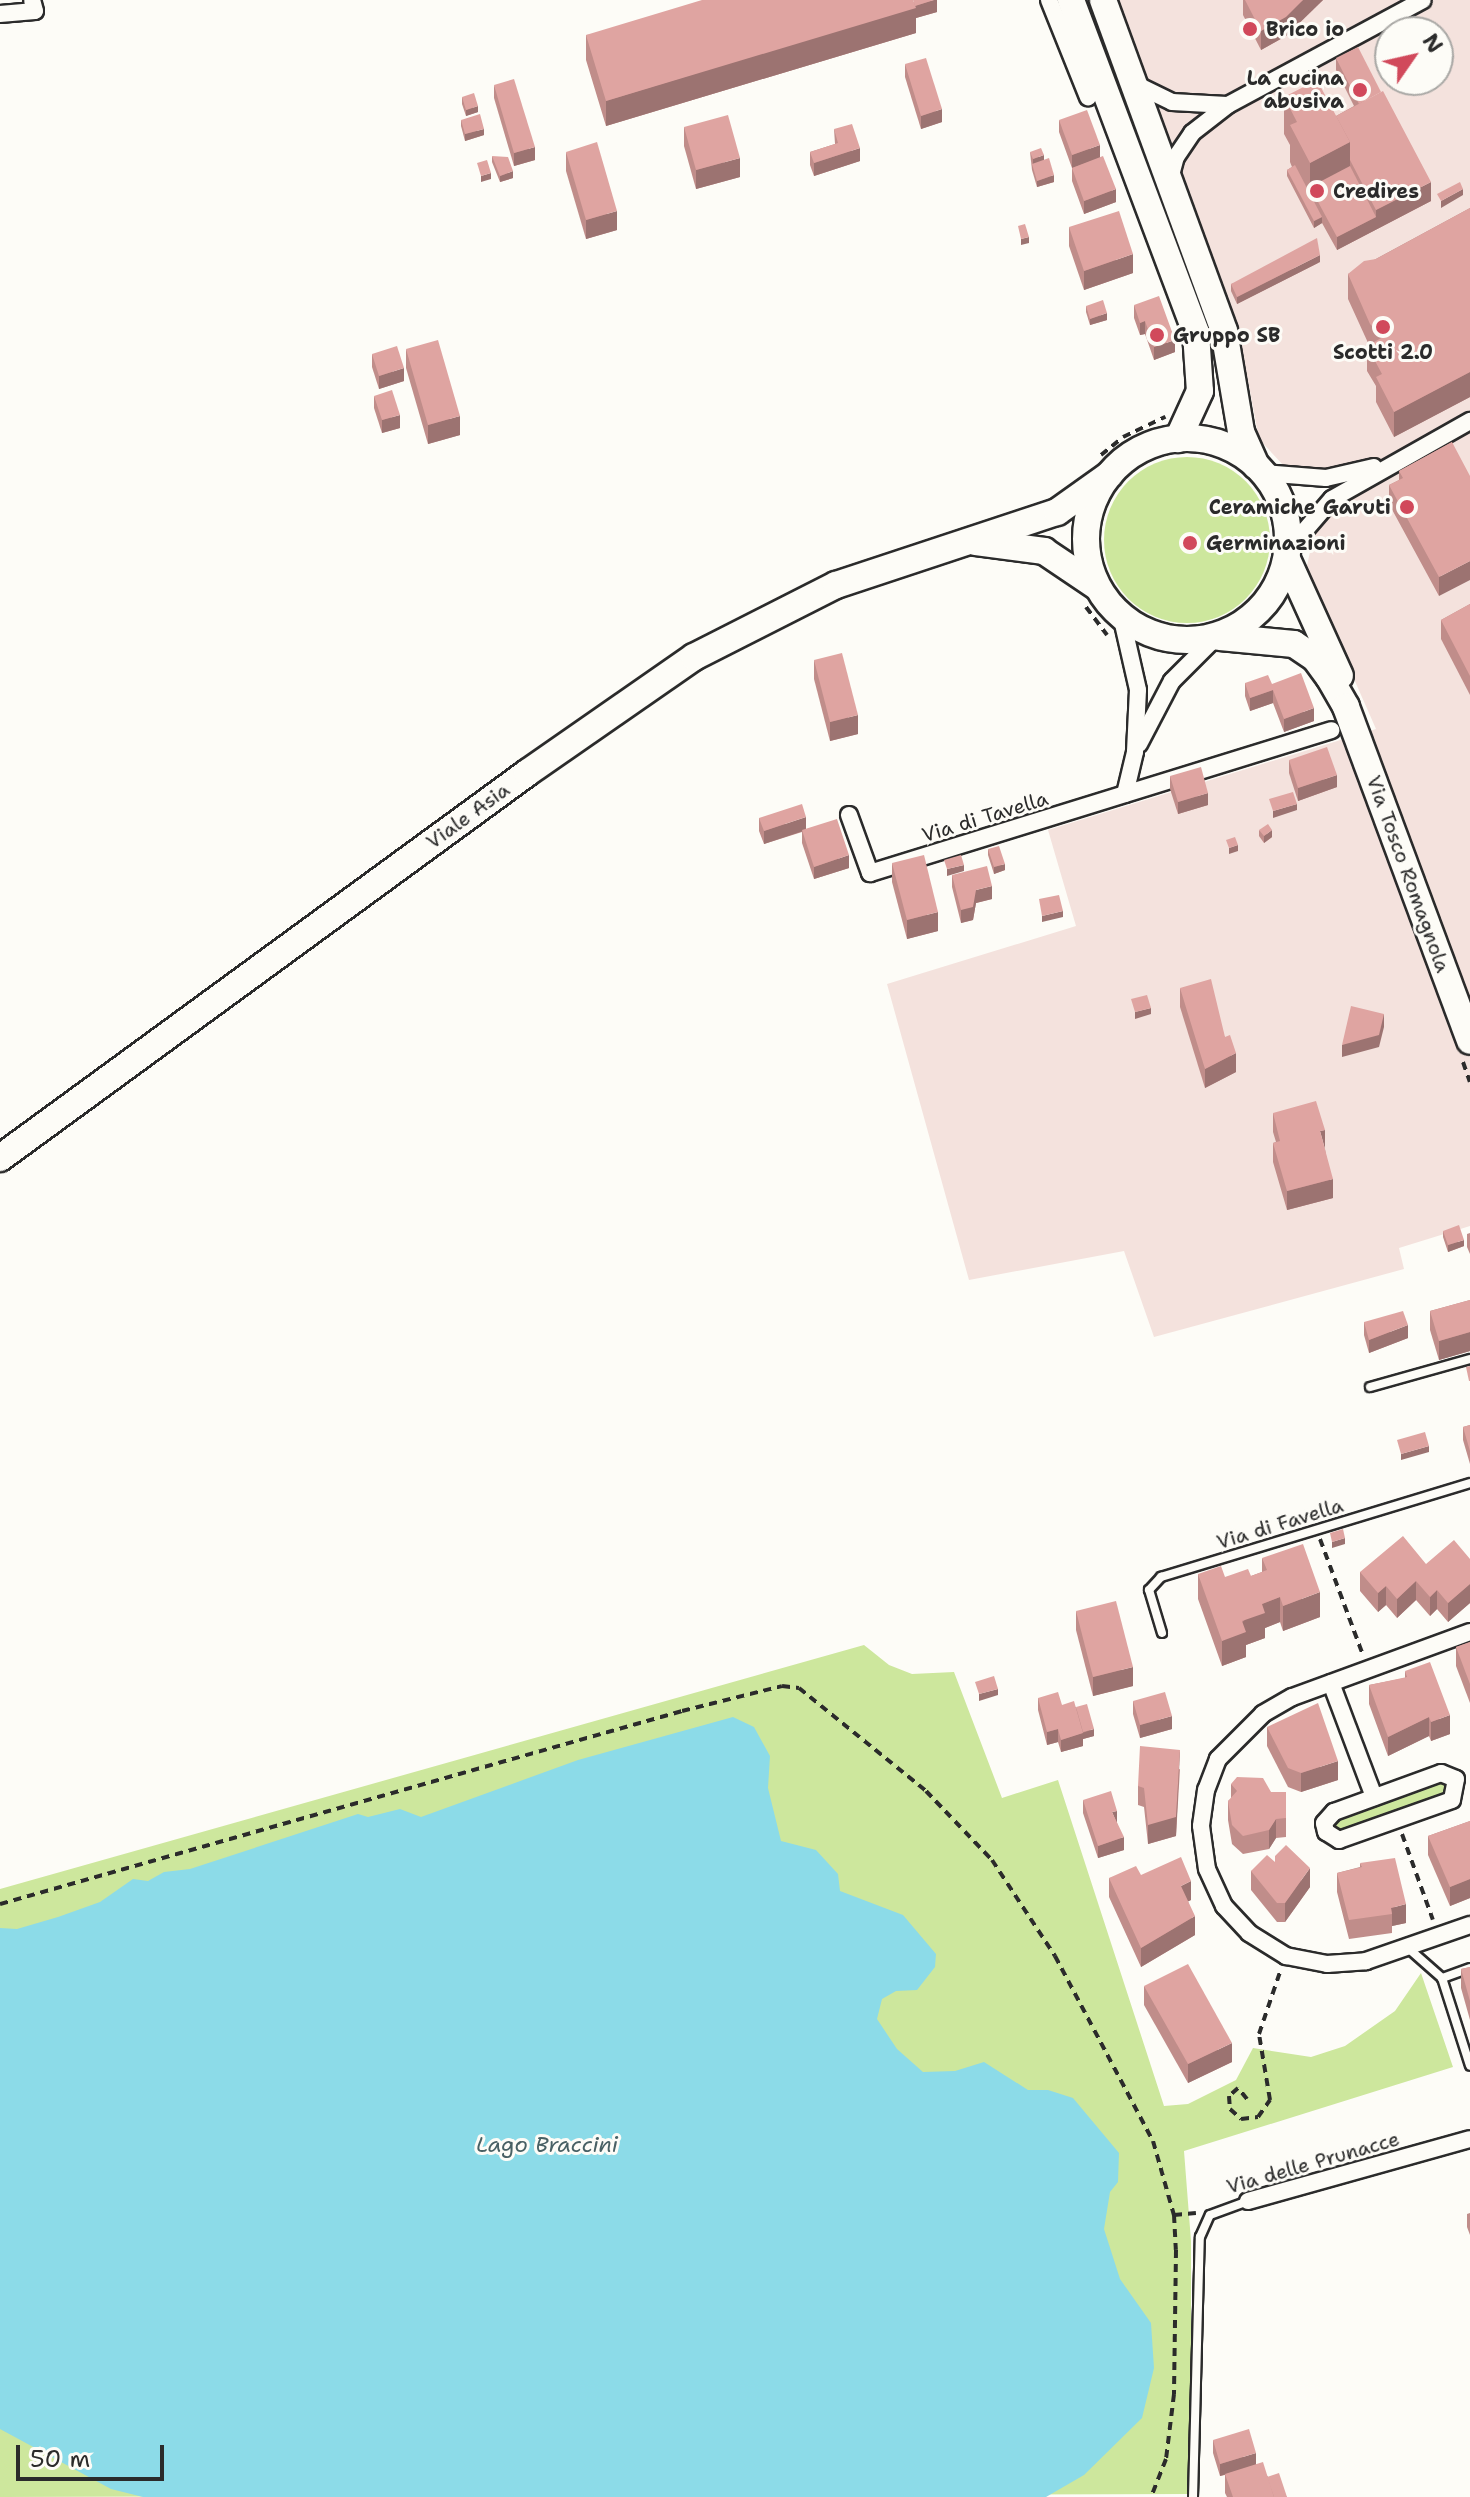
<!DOCTYPE html>
<html>
<head>
<meta charset="utf-8">
<style>
	body { margin:0 }
	#map { position:relative; width:1470px; height:2497px; overflow:hidden; background:#fdfcf7; font-family:"Shantell Sans",sans-serif }
	div>[style] { position:absolute }
	.built>* { inset:0; background:#f4e2dd }
	.green>* { inset:0; background:#cde79d }
	.round { border-radius:50% }
	.water>* { inset:0; background:#8cdbe8 }
	.path>* { height:4px; margin-top:-2px; transform-origin:0; background:repeating-linear-gradient(90deg,#2b2b2b 0 8px,transparent 0 14px) }
	.roads { filter:drop-shadow(2px 0 #2b2b2b) drop-shadow(-2px 0 #2b2b2b) drop-shadow(0 2px #2b2b2b) drop-shadow(0 -2px #2b2b2b) }
	.service>* { height:8px; margin:-4px; padding:0 4px; transform-origin:4px; border-radius:4px; background:#fdfcf7 }
	.minor>* { height:16px; margin:-8px; padding:0 8px; transform-origin:8px; border-radius:8px; background:#fdfcf7 }
	.primary>* { height:26px; margin:-13px; padding:0 13px; transform-origin:13px; border-radius:13px; background:#fdfcf7 }
	.primary>.ring { margin:-13px; padding:0; box-sizing:content-box; background:none; border:26px solid #fdfcf7; border-radius:50% }
	.wall>* { inset:0; background:#c08d8a }
	.shaded-wall>* { inset:0; background:#9c7371 }
	.building>* { inset:0; background:#dfa4a1 }
	.dots>* { width:22px; height:22px; translate:-50% -50%; box-sizing:border-box; border:4px solid #fdfcf7; border-radius:50% }
	span { translate:-50% -50%; white-space:nowrap; text-align:center; line-height:1.15; -webkit-text-stroke:6px #fdfcf7; paint-order:stroke }
	.poi-label { font-size:20px; color:#2b2b2b; font-weight:700 }
	.left { translate:0 -50%; text-align:left }
	.right { translate:-100% -50%; text-align:right }
	.street-label { font-size:20px; color:#2b2b2b }
	.water-label { font-size:22px; color:#486064; font-style:italic }
	.north { position:absolute; left:1374px; top:16px; width:80px; height:80px; box-sizing:border-box; background:#fdfcf7; border:2px solid #a9a8a5; border-radius:50%; rotate:56deg; font-size:22px; font-weight:700; line-height:32px; text-align:center; color:#2b2b2b }
	.north::after { content:''; display:block; margin:auto; width:28px; height:36px; background:#d1495b; clip-path:polygon(50% 0,100% 100%,50% 72%,0 100%) }
	.scale { position:absolute; left:16px; top:2445px; width:148px; height:36px; box-sizing:border-box; border:4px solid #2b2b2b; border-top:0; padding-left:10px; font-size:24px; line-height:28px; white-space:nowrap; color:#2b2b2b; -webkit-text-stroke:6px #fdfcf7; paint-order:stroke }
</style>
</head>
<body>
<div id="map">
	<div class="built">
		<div style="clip-path:polygon(evenodd,1115px 0,1470px 0,1470px 1226px,1399px 1248px,1404px 1269px,1154px 1337px,1124px 1251px,969px 1280px,887px 984px,1076px 926px,1048px 830px,1376px 729px,1306px 570px,1314px 534px,1353px 477px,1284px 466px,1259px 439px,1243px 354px,1115px 0,1390px 32px,1438px 32px,1438px 80px,1390px 80px,1390px 32px)"></div>
	</div>
	<div class="green">
		<div class="round" style="left:1104px;top:457px;width:166px;height:166px"></div>
		<div style="clip-path:polygon(864px 1645px,889px 1665px,912px 1674px,954px 1672px,1002px 1798px,1058px 1780px,1164px 2106px,1188px 2104px,1236px 2080px,1253px 2048px,1311px 2057px,1345px 2046px,1395px 2011px,1421px 1973px,1453px 2067px,1184px 2151px,1191px 2241px,1191px 2494px,0 2497px,0 1889px)"></div>
		<div style="clip-path:polygon(1442px 1781px,1450px 1782px,1448px 1795px,1337px 1832px,1333px 1829px,1337px 1819px)"></div>
	</div>
	<div class="water">
		<div style="clip-path:polygon(733px 1717px,754px 1727px,770px 1756px,768px 1788px,781px 1841px,816px 1850px,838px 1874px,840px 1891px,903px 1915px,936px 1954px,935px 1967px,917px 1990px,896px 1991px,882px 1999px,877px 2019px,897px 2049px,923px 2072px,955px 2071px,984px 2062px,1028px 2090px,1048px 2090px,1073px 2098px,1119px 2153px,1118px 2182px,1110px 2192px,1104px 2229px,1120px 2279px,1151px 2323px,1154px 2368px,1142px 2418px,1084px 2475px,1046px 2497px,143px 2497px,111px 2489px,0 2429px,0 1928px,17px 1929px,58px 1917px,100px 1902px,133px 1879px,148px 1881px,164px 1872px,190px 1869px,358px 1814px,368px 1817px,400px 1809px,421px 1817px,578px 1760px)"></div>
	</div>
	<div class="path">
		<div style="left:1101px;top:455px;width:28px;rotate:-39deg"></div>
		<div style="left:1123px;top:437px;width:47px;rotate:-25.5deg"></div>
		<div style="left:1086px;top:607px;width:35px;rotate:53deg"></div>
		<div style="left:1463px;top:1062px;width:21px;rotate:71deg"></div>
		<div style="left:1320px;top:1539px;width:124px;rotate:69.7deg"></div>
		<div style="left:1402px;top:1834px;width:91px;rotate:70.2deg"></div>
		<div style="left:0;top:1904px;width:709px;rotate:-15.8deg"></div>
		<div style="left:682px;top:1711px;width:103px;rotate:-14deg"></div>
		<div style="left:782px;top:1686px;width:17px;rotate:7deg"></div>
		<div style="left:799px;top:1688px;width:164px;rotate:39deg"></div>
		<div style="left:926px;top:1791px;width:95px;rotate:46.3deg"></div>
		<div style="left:992px;top:1860px;width:115px;rotate:56.7deg"></div>
		<div style="left:1055px;top:1956px;width:209px;rotate:62.1deg"></div>
		<div style="left:1153px;top:2141px;width:77px;rotate:74.2deg"></div>
		<div style="left:1174px;top:2215px;width:35px;rotate:87deg"></div>
		<div style="left:1176px;top:2250px;width:144px;rotate:90.8deg"></div>
		<div style="left:1174px;top:2394px;width:65px;rotate:97deg"></div>
		<div style="left:1166px;top:2459px;width:41px;rotate:111.5deg"></div>
		<div style="left:1247px;top:2099px;width:14px;rotate:-129deg"></div>
		<div style="left:1238px;top:2088px;width:12px;rotate:138deg"></div>
		<div style="left:1229px;top:2096px;width:13px;rotate:86deg"></div>
		<div style="left:1230px;top:2109px;width:15px;rotate:42deg"></div>
		<div style="left:1241px;top:2119px;width:17px;rotate:-7deg"></div>
		<div style="left:1258px;top:2117px;width:21px;rotate:-55deg"></div>
		<div style="left:1270px;top:2100px;width:67px;rotate:-99.5deg"></div>
		<div style="left:1259px;top:2034px;width:69px;rotate:-71.3deg"></div>
		<div style="left:1174px;top:2215px;width:22px;rotate:-5deg"></div>
	</div>
	<div class="roads">
		<div class="service">
			<div style="left:1370px;top:1387px;width:104px;rotate:-15.6deg"></div>
			<div style="left:1162px;top:1633px;width:45px;rotate:-106.8deg"></div>
			<div style="left:1149px;top:1590px;width:18px;rotate:-47deg"></div>
			<div style="left:1161px;top:1577px;width:323px;rotate:-16.9deg"></div>
			<div style="left:1408px;top:1948px;width:45px;rotate:41.4deg"></div>
			<div style="left:1470px;top:1968px;width:30px;rotate:160deg"></div>
			<div style="left:1442px;top:1978px;width:92px;rotate:72.3deg"></div>
			<div style="left:1193px;top:2497px;width:260px;rotate:-88.5deg"></div>
			<div style="left:1200px;top:2237px;width:24px;rotate:-66deg"></div>
			<div style="left:1210px;top:2215px;width:40px;rotate:-20.2deg"></div>
		</div>
		<div class="minor">
			<div style="left:1049px;top:0;width:105px;rotate:68.1deg"></div>
			<div style="left:0;top:14px;width:35px;rotate:-5deg"></div>
			<div style="left:35px;top:11px;width:11px;rotate:-105deg"></div>
			<div style="left:1135px;top:84px;width:41px;rotate:25.9deg"></div>
			<div style="left:1172px;top:102px;width:55px;rotate:3.1deg"></div>
			<div style="left:1170px;top:179px;width:23px;rotate:-75deg"></div>
			<div style="left:1176px;top:157px;width:29px;rotate:-56deg"></div>
			<div style="left:1192px;top:133px;width:46px;rotate:-37.9deg"></div>
			<div style="left:1228px;top:105px;width:221px;rotate:-28.3deg"></div>
			<div style="left:1263px;top:473px;width:63px;rotate:4.5deg"></div>
			<div style="left:1326px;top:478px;width:49px;rotate:-12.9deg"></div>
			<div style="left:1288px;top:550px;width:67px;rotate:-49.2deg"></div>
			<div style="left:1332px;top:499px;width:159px;rotate:-29.5deg"></div>
			<div style="left:1121px;top:615px;width:77px;rotate:77.2deg"></div>
			<div style="left:1138px;top:690px;width:62px;rotate:92.8deg"></div>
			<div style="left:1135px;top:752px;width:43px;rotate:103.4deg"></div>
			<div style="left:1139px;top:744px;width:71px;rotate:-62.4deg"></div>
			<div style="left:1172px;top:681px;width:64px;rotate:-45deg"></div>
			<div style="left:849px;top:815px;width:62px;rotate:70.1deg"></div>
			<div style="left:870px;top:873px;width:483px;rotate:-17.2deg"></div>
			<div style="left:1470px;top:1632px;width:189px;rotate:159.9deg"></div>
			<div style="left:1292px;top:1697px;width:34px;rotate:150deg"></div>
			<div style="left:1263px;top:1714px;width:64px;rotate:135deg"></div>
			<div style="left:1218px;top:1759px;width:33px;rotate:111deg"></div>
			<div style="left:1206px;top:1790px;width:36px;rotate:98deg"></div>
			<div style="left:1201px;top:1826px;width:43px;rotate:82.1deg"></div>
			<div style="left:1207px;top:1869px;width:41px;rotate:65.3deg"></div>
			<div style="left:1224px;top:1906px;width:37px;rotate:47deg"></div>
			<div style="left:1249px;top:1933px;width:44px;rotate:31.9deg"></div>
			<div style="left:1286px;top:1956px;width:42px;rotate:11deg"></div>
			<div style="left:1327px;top:1964px;width:39px;rotate:-4deg"></div>
			<div style="left:1366px;top:1961px;width:110px;rotate:-19.1deg"></div>
			<div style="left:1331px;top:1683px;width:122px;rotate:69.3deg"></div>
			<div style="left:1441px;top:1773px;width:16px;rotate:22deg"></div>
			<div style="left:1456px;top:1779px;width:21px;rotate:101deg"></div>
			<div style="left:1452px;top:1800px;width:120px;rotate:160.5deg"></div>
			<div style="left:1339px;top:1840px;width:15px;rotate:-148deg"></div>
			<div style="left:1326px;top:1832px;width:9px;rotate:-103deg"></div>
			<div style="left:1324px;top:1823px;width:15px;rotate:-48deg"></div>
			<div style="left:1334px;top:1812px;width:114px;rotate:-20deg"></div>
			<div style="left:1248px;top:2201px;width:230px;rotate:-15.6deg"></div>
		</div>
		<div class="primary">
			<div style="left:1071px;top:0;width:356px;rotate:69.4deg"></div>
			<div style="left:1196px;top:333px;width:58px;rotate:86.1deg"></div>
			<div style="left:1200px;top:391px;width:53px;rotate:114.6deg"></div>
			<div style="left:1103px;top:0;width:352px;rotate:69.9deg"></div>
			<div style="left:1224px;top:331px;width:102px;rotate:80.4deg"></div>
			<div style="left:1241px;top:432px;width:37px;rotate:66deg"></div>
			<div class="ring" style="left:1086px;top:438px;width:176px;height:176px"></div>
			<div style="left:976px;top:542px;width:69px;rotate:7.5deg"></div>
			<div style="left:1044px;top:551px;width:63px;rotate:33.9deg"></div>
			<div style="left:1287px;top:559px;width:128px;rotate:65.6deg"></div>
			<div style="left:1220px;top:637px;width:74px;rotate:5.4deg"></div>
			<div style="left:1294px;top:644px;width:25px;rotate:34deg"></div>
			<div style="left:1315px;top:658px;width:24px;rotate:54deg"></div>
			<div style="left:1329px;top:677px;width:34px;rotate:60deg"></div>
			<div style="left:1346px;top:707px;width:356px;rotate:69.6deg"></div>
			<div style="left:0;top:1158px;width:653px;rotate:-36.15deg"></div>
			<div style="left:527px;top:773px;width:203px;rotate:-34.8deg"></div>
			<div style="left:694px;top:657px;width:159px;rotate:-26.9deg"></div>
			<div style="left:836px;top:585px;width:233px;rotate:-18.3deg"></div>
			<div style="left:1057px;top:512px;width:64px;rotate:-35.4deg"></div>
		</div>
	</div>
	<div class="wall">
		<div style="clip-path:polygon(937px 0,937px 12px,916px 18px,916px 33px,606px 126px,586px 60px,586px 35px)"></div>
		<div style="clip-path:polygon(1243px 0,1323px 0,1286px 36px,1261px 50px,1243px 15px)"></div>
		<div style="clip-path:polygon(1336px 58px,1431px 201px,1337px 250px,1322px 223px,1314px 228px,1287px 176px,1287px 170px,1292px 167px,1290px 162px,1290px 145px,1284px 134px,1284px 97px,1336px 116px,1354px 106px,1336px 70px)"></div>
		<div style="clip-path:polygon(905px 64px,942px 122px,921px 129px,905px 77px)"></div>
		<div style="clip-path:polygon(494px 85px,535px 160px,514px 166px,494px 98px)"></div>
		<div style="clip-path:polygon(462px 97px,478px 112px,466px 116px,462px 104px)"></div>
		<div style="clip-path:polygon(461px 120px,484px 135px,465px 141px,461px 126px)"></div>
		<div style="clip-path:polygon(1059px 120px,1100px 158px,1116px 202px,1084px 214px,1072px 181px,1072px 168px,1059px 132px)"></div>
		<div style="clip-path:polygon(684px 127px,740px 177px,696px 189px,684px 146px)"></div>
		<div style="clip-path:polygon(834px 129px,860px 161px,814px 176px,810px 165px,810px 152px,835px 144px)"></div>
		<div style="clip-path:polygon(566px 152px,617px 230px,586px 239px,566px 171px)"></div>
		<div style="clip-path:polygon(1030px 152px,1044px 160px,1054px 182px,1037px 187px,1032px 170px)"></div>
		<div style="clip-path:polygon(492px 156px,513px 178px,500px 182px,492px 162px)"></div>
		<div style="clip-path:polygon(1470px 208px,1470px 397px,1394px 437px,1376px 402px,1376px 386px,1367px 371px,1367px 346px,1369px 345px,1348px 299px,1348px 274px)"></div>
		<div style="clip-path:polygon(1069px 227px,1133px 273px,1084px 290px,1069px 246px)"></div>
		<div style="clip-path:polygon(1320px 262px,1237px 304px,1231px 291px,1231px 284px)"></div>
		<div style="clip-path:polygon(1134px 305px,1175px 352px,1154px 360px,1145px 334px,1140px 335px,1134px 318px)"></div>
		<div style="clip-path:polygon(1086px 306px,1107px 320px,1090px 325px,1086px 312px)"></div>
		<div style="clip-path:polygon(406px 349px,460px 435px,428px 444px,406px 368px)"></div>
		<div style="clip-path:polygon(372px 354px,404px 381px,379px 389px,372px 367px)"></div>
		<div style="clip-path:polygon(374px 396px,400px 428px,382px 433px,374px 408px)"></div>
		<div style="clip-path:polygon(1452px 442px,1439px 596px,1389px 504px,1389px 485px,1399px 480px,1399px 471px)"></div>
		<div style="clip-path:polygon(1470px 604px,1470px 695px,1441px 639px,1441px 620px)"></div>
		<div style="clip-path:polygon(814px 660px,858px 734px,830px 741px,814px 679px)"></div>
		<div style="clip-path:polygon(1245px 683px,1272px 684px,1314px 721px,1284px 732px,1273px 703px,1250px 711px,1245px 696px)"></div>
		<div style="clip-path:polygon(1289px 760px,1337px 787px,1298px 801px,1289px 773px)"></div>
		<div style="clip-path:polygon(1170px 776px,1208px 805px,1178px 814px,1170px 789px)"></div>
		<div style="clip-path:polygon(759px 818px,806px 829px,849px 868px,814px 879px,802px 843px,802px 832px,764px 844px,759px 831px)"></div>
		<div style="clip-path:polygon(1259px 830px,1272px 837px,1264px 843px,1259px 836px)"></div>
		<div style="clip-path:polygon(988px 849px,1005px 870px,994px 874px,988px 855px)"></div>
		<div style="clip-path:polygon(892px 863px,938px 931px,907px 939px,892px 882px)"></div>
		<div style="clip-path:polygon(952px 875px,992px 899px,976px 903px,973px 920px,961px 923px,952px 887px)"></div>
		<div style="clip-path:polygon(1180px 988px,1225px 1037px,1236px 1072px,1205px 1088px,1180px 1007px)"></div>
		<div style="clip-path:polygon(1273px 1113px,1325px 1149px,1333px 1198px,1287px 1210px,1273px 1162px,1273px 1143px,1276px 1142px,1273px 1132px)"></div>
		<div style="clip-path:polygon(1443px 1231px,1464px 1246px,1448px 1252px,1443px 1237px)"></div>
		<div style="clip-path:polygon(1470px 1233px,1470px 1254px,1467px 1247px,1467px 1234px)"></div>
		<div style="clip-path:polygon(1470px 1300px,1470px 1351px,1439px 1360px,1430px 1330px,1430px 1311px)"></div>
		<div style="clip-path:polygon(1364px 1322px,1408px 1338px,1369px 1353px,1364px 1335px)"></div>
		<div style="clip-path:polygon(1470px 1425px,1470px 1464px,1463px 1440px,1463px 1427px)"></div>
		<div style="clip-path:polygon(1262px 1558px,1320px 1617px,1283px 1631px,1280px 1622px,1265px 1628px,1265px 1638px,1246px 1645px,1246px 1657px,1222px 1666px,1198px 1599px,1198px 1574px,1225px 1577px,1251px 1576px,1262px 1572px)"></div>
		<div style="clip-path:polygon(1470px 1559px,1470px 1603px,1448px 1622px,1437px 1609px,1430px 1616px,1416px 1600px,1397px 1618px,1386px 1605px,1378px 1612px,1360px 1591px,1360px 1572px)"></div>
		<div style="clip-path:polygon(1076px 1611px,1133px 1686px,1093px 1696px,1076px 1630px)"></div>
		<div style="clip-path:polygon(1470px 1642px,1470px 1703px,1456px 1666px,1456px 1647px)"></div>
		<div style="clip-path:polygon(1405px 1671px,1450px 1734px,1431px 1741px,1429px 1736px,1388px 1756px,1369px 1704px,1369px 1685px,1405px 1678px)"></div>
		<div style="clip-path:polygon(1038px 1698px,1062px 1705px,1076px 1707px,1094px 1736px,1083px 1739px,1083px 1746px,1061px 1752px,1058px 1742px,1047px 1745px,1038px 1710px)"></div>
		<div style="clip-path:polygon(1133px 1701px,1172px 1729px,1140px 1738px,1133px 1714px)"></div>
		<div style="clip-path:polygon(1267px 1727px,1338px 1780px,1301px 1792px,1288px 1787px,1267px 1746px)"></div>
		<div style="clip-path:polygon(1180px 1769px,1176px 1836px,1148px 1844px,1144px 1807px,1138px 1805px,1138px 1786px)"></div>
		<div style="clip-path:polygon(1231px 1784px,1271px 1792px,1286px 1792px,1286px 1837px,1276px 1838px,1269px 1849px,1243px 1854px,1232px 1844px,1228px 1820px,1228px 1801px,1231px 1799px)"></div>
		<div style="clip-path:polygon(1083px 1800px,1117px 1823px,1124px 1850px,1098px 1858px,1083px 1813px)"></div>
		<div style="clip-path:polygon(1470px 1821px,1470px 1898px,1450px 1906px,1428px 1855px,1428px 1836px)"></div>
		<div style="clip-path:polygon(1275px 1862px,1310px 1887px,1285px 1922px,1277px 1922px,1251px 1890px,1251px 1871px)"></div>
		<div style="clip-path:polygon(1360px 1863px,1406px 1923px,1392px 1926px,1392px 1933px,1349px 1939px,1337px 1892px,1337px 1873px,1360px 1867px)"></div>
		<div style="clip-path:polygon(1141px 1875px,1191px 1900px,1188px 1901px,1195px 1935px,1141px 1967px,1109px 1897px,1109px 1878px)"></div>
		<div style="clip-path:polygon(1470px 1967px,1470px 2020px,1461px 1988px,1461px 1969px)"></div>
		<div style="clip-path:polygon(1144px 1986px,1232px 2062px,1188px 2083px,1144px 2005px)"></div>
		<div style="clip-path:polygon(1470px 2213px,1470px 2235px,1467px 2227px,1467px 2214px)"></div>
		<div style="clip-path:polygon(1213px 2440px,1256px 2464px,1287px 2497px,1227px 2497px,1225px 2493px,1225px 2475px,1220px 2476px,1213px 2453px)"></div>
	</div>
	<div class="shaded-wall">
		<div style="clip-path:polygon(934px 0,937px 0,937px 12px,916px 18px,916px 33px,606px 126px,606px 101px)"></div>
		<div style="clip-path:polygon(1303px 0,1323px 0,1286px 36px,1261px 50px,1261px 31px)"></div>
		<div style="clip-path:polygon(478px 106px,478px 112px,466px 116px,466px 110px)"></div>
		<div style="clip-path:polygon(942px 109px,942px 122px,921px 129px,921px 116px)"></div>
		<div style="clip-path:polygon(484px 129px,484px 135px,465px 141px,465px 134px)"></div>
		<div style="clip-path:polygon(1350px 142px,1350px 179px,1310px 187px,1310px 200px,1310px 163px)"></div>
		<div style="clip-path:polygon(1100px 145px,1100px 158px,1072px 168px,1072px 155px)"></div>
		<div style="clip-path:polygon(535px 147px,535px 160px,514px 166px,514px 153px)"></div>
		<div style="clip-path:polygon(860px 148px,860px 161px,814px 176px,814px 163px)"></div>
		<div style="clip-path:polygon(1044px 155px,1044px 162px,1033px 166px,1033px 159px)"></div>
		<div style="clip-path:polygon(740px 158px,740px 177px,696px 189px,696px 170px)"></div>
		<div style="clip-path:polygon(513px 171px,513px 178px,500px 182px,500px 176px)"></div>
		<div style="clip-path:polygon(491px 173px,491px 179px,481px 182px,481px 176px)"></div>
		<div style="clip-path:polygon(1054px 175px,1054px 182px,1037px 187px,1037px 181px)"></div>
		<div style="clip-path:polygon(1431px 182px,1431px 201px,1337px 250px,1337px 237px,1376px 217px,1376px 210px)"></div>
		<div style="clip-path:polygon(1116px 189px,1116px 202px,1084px 214px,1084px 201px)"></div>
		<div style="clip-path:polygon(1463px 189px,1463px 195px,1441px 208px,1441px 201px)"></div>
		<div style="clip-path:polygon(617px 211px,617px 230px,586px 239px,586px 220px)"></div>
		<div style="clip-path:polygon(1322px 217px,1322px 223px,1314px 228px,1314px 221px)"></div>
		<div style="clip-path:polygon(1029px 237px,1029px 243px,1021px 245px,1021px 239px)"></div>
		<div style="clip-path:polygon(1133px 254px,1133px 273px,1084px 290px,1084px 271px)"></div>
		<div style="clip-path:polygon(1320px 255px,1320px 262px,1237px 304px,1237px 297px)"></div>
		<div style="clip-path:polygon(1107px 313px,1107px 320px,1090px 325px,1090px 319px)"></div>
		<div style="clip-path:polygon(1145px 321px,1145px 334px,1140px 335px,1140px 323px)"></div>
		<div style="clip-path:polygon(1175px 340px,1175px 352px,1154px 360px,1154px 347px)"></div>
		<div style="clip-path:polygon(404px 368px,404px 381px,379px 389px,379px 376px)"></div>
		<div style="clip-path:polygon(1470px 372px,1470px 397px,1394px 437px,1394px 412px)"></div>
		<div style="clip-path:polygon(400px 415px,400px 428px,382px 433px,382px 420px)"></div>
		<div style="clip-path:polygon(460px 416px,460px 435px,428px 444px,428px 425px)"></div>
		<div style="clip-path:polygon(1470px 561px,1470px 580px,1439px 596px,1439px 577px)"></div>
		<div style="clip-path:polygon(1273px 690px,1273px 703px,1250px 711px,1250px 698px)"></div>
		<div style="clip-path:polygon(1314px 708px,1314px 721px,1284px 732px,1284px 719px)"></div>
		<div style="clip-path:polygon(858px 715px,858px 734px,830px 741px,830px 722px)"></div>
		<div style="clip-path:polygon(1337px 775px,1337px 787px,1298px 801px,1298px 788px)"></div>
		<div style="clip-path:polygon(1208px 793px,1208px 805px,1178px 814px,1178px 802px)"></div>
		<div style="clip-path:polygon(1297px 804px,1297px 810px,1273px 818px,1273px 811px)"></div>
		<div style="clip-path:polygon(806px 817px,806px 830px,764px 844px,764px 831px)"></div>
		<div style="clip-path:polygon(1272px 830px,1272px 837px,1264px 843px,1264px 836px)"></div>
		<div style="clip-path:polygon(1238px 845px,1238px 851px,1229px 854px,1229px 848px)"></div>
		<div style="clip-path:polygon(849px 855px,849px 868px,814px 879px,814px 867px)"></div>
		<div style="clip-path:polygon(1005px 864px,1005px 870px,994px 874px,994px 867px)"></div>
		<div style="clip-path:polygon(964px 865px,964px 871px,947px 876px,947px 869px)"></div>
		<div style="clip-path:polygon(992px 886px,992px 899px,976px 903px,973px 920px,961px 923px,961px 910px,976px 890px)"></div>
		<div style="clip-path:polygon(1063px 911px,1063px 917px,1042px 922px,1042px 916px)"></div>
		<div style="clip-path:polygon(938px 912px,938px 931px,907px 939px,907px 920px)"></div>
		<div style="clip-path:polygon(1151px 1008px,1151px 1014px,1135px 1019px,1135px 1012px)"></div>
		<div style="clip-path:polygon(1384px 1014px,1384px 1027px,1379px 1047px,1342px 1057px,1342px 1045px)"></div>
		<div style="clip-path:polygon(1236px 1053px,1236px 1072px,1205px 1088px,1205px 1069px)"></div>
		<div style="clip-path:polygon(1325px 1130px,1325px 1149px,1320px 1131px)"></div>
		<div style="clip-path:polygon(1333px 1179px,1333px 1198px,1287px 1210px,1287px 1191px)"></div>
		<div style="clip-path:polygon(1464px 1240px,1464px 1246px,1448px 1252px,1448px 1245px)"></div>
		<div style="clip-path:polygon(1408px 1325px,1408px 1338px,1369px 1353px,1369px 1340px)"></div>
		<div style="clip-path:polygon(1470px 1332px,1470px 1351px,1439px 1360px,1439px 1341px)"></div>
		<div style="clip-path:polygon(1429px 1446px,1429px 1452px,1401px 1460px,1401px 1454px)"></div>
		<div style="clip-path:polygon(1345px 1538px,1345px 1544px,1332px 1548px,1332px 1542px)"></div>
		<div style="clip-path:polygon(1416px 1581px,1416px 1600px,1397px 1618px,1397px 1599px)"></div>
		<div style="clip-path:polygon(1470px 1584px,1470px 1603px,1448px 1622px,1448px 1603px)"></div>
		<div style="clip-path:polygon(1386px 1586px,1386px 1605px,1378px 1612px,1378px 1593px)"></div>
		<div style="clip-path:polygon(1437px 1590px,1437px 1609px,1430px 1616px,1430px 1597px)"></div>
		<div style="clip-path:polygon(1320px 1592px,1320px 1617px,1283px 1631px,1283px 1606px)"></div>
		<div style="clip-path:polygon(1280px 1597px,1280px 1622px,1265px 1628px,1265px 1638px,1246px 1645px,1246px 1657px,1222px 1666px,1222px 1641px,1262px 1604px)"></div>
		<div style="clip-path:polygon(1133px 1667px,1133px 1686px,1093px 1696px,1093px 1677px)"></div>
		<div style="clip-path:polygon(998px 1689px,998px 1695px,979px 1701px,979px 1694px)"></div>
		<div style="clip-path:polygon(1450px 1715px,1450px 1734px,1431px 1741px,1431px 1722px)"></div>
		<div style="clip-path:polygon(1172px 1716px,1172px 1729px,1140px 1738px,1140px 1725px)"></div>
		<div style="clip-path:polygon(1429px 1717px,1429px 1736px,1388px 1756px,1388px 1737px)"></div>
		<div style="clip-path:polygon(1058px 1729px,1058px 1742px,1047px 1745px,1047px 1732px)"></div>
		<div style="clip-path:polygon(1094px 1729px,1094px 1736px,1083px 1739px,1083px 1746px,1061px 1752px,1061px 1740px)"></div>
		<div style="clip-path:polygon(1180px 1750px,1176px 1836px,1148px 1844px,1148px 1825px)"></div>
		<div style="clip-path:polygon(1338px 1761px,1338px 1780px,1301px 1792px,1301px 1773px)"></div>
		<div style="clip-path:polygon(1117px 1811px,1117px 1824px,1112px 1812px)"></div>
		<div style="clip-path:polygon(1276px 1819px,1276px 1838px,1269px 1849px,1269px 1830px)"></div>
		<div style="clip-path:polygon(1124px 1837px,1124px 1850px,1098px 1858px,1098px 1846px)"></div>
		<div style="clip-path:polygon(1310px 1868px,1310px 1887px,1285px 1922px,1285px 1903px)"></div>
		<div style="clip-path:polygon(1470px 1879px,1470px 1898px,1450px 1906px,1450px 1887px)"></div>
		<div style="clip-path:polygon(1191px 1881px,1191px 1900px,1181px 1905px,1181px 1886px)"></div>
		<div style="clip-path:polygon(1406px 1904px,1406px 1923px,1392px 1926px,1392px 1914px,1391px 1908px)"></div>
		<div style="clip-path:polygon(1195px 1916px,1195px 1935px,1141px 1967px,1141px 1948px)"></div>
		<div style="clip-path:polygon(1232px 2043px,1232px 2062px,1188px 2083px,1188px 2064px)"></div>
		<div style="clip-path:polygon(1256px 2453px,1256px 2465px,1220px 2476px,1220px 2464px)"></div>
	</div>
	<div class="building">
		<div style="clip-path:polygon(702px 0,913px 0,916px 8px,606px 101px,586px 35px)"></div>
		<div style="clip-path:polygon(913px 0,934px 0,915px 6px)"></div>
		<div style="clip-path:polygon(1245px 0,1303px 0,1286px 17px,1261px 31px)"></div>
		<div style="clip-path:polygon(1358px 47px,1381px 92px,1359px 104px,1336px 58px)"></div>
		<div style="clip-path:polygon(926px 58px,942px 109px,921px 116px,905px 64px)"></div>
		<div style="clip-path:polygon(514px 79px,535px 147px,514px 153px,494px 85px)"></div>
		<div style="clip-path:polygon(1317px 80px,1350px 142px,1310px 163px,1290px 125px,1297px 122px,1284px 97px)"></div>
		<div style="clip-path:polygon(1383px 91px,1431px 182px,1376px 210px,1350px 160px,1350px 142px,1336px 116px)"></div>
		<div style="clip-path:polygon(474px 93px,478px 106px,466px 110px,462px 97px)"></div>
		<div style="clip-path:polygon(1087px 110px,1100px 145px,1072px 155px,1059px 120px)"></div>
		<div style="clip-path:polygon(480px 114px,484px 129px,465px 134px,461px 120px)"></div>
		<div style="clip-path:polygon(728px 115px,740px 158px,696px 170px,684px 127px)"></div>
		<div style="clip-path:polygon(852px 124px,860px 148px,814px 163px,810px 152px,838px 143px,834px 129px)"></div>
		<div style="clip-path:polygon(597px 142px,617px 211px,586px 220px,566px 152px)"></div>
		<div style="clip-path:polygon(1041px 148px,1044px 155px,1033px 159px,1030px 152px)"></div>
		<div style="clip-path:polygon(492px 156px,508px 157px,513px 171px,500px 176px)"></div>
		<div style="clip-path:polygon(1103px 156px,1116px 189px,1084px 201px,1072px 168px)"></div>
		<div style="clip-path:polygon(1049px 158px,1054px 175px,1037px 181px,1032px 164px)"></div>
		<div style="clip-path:polygon(487px 160px,491px 173px,481px 176px,477px 163px)"></div>
		<div style="clip-path:polygon(1295px 165px,1322px 217px,1314px 221px,1287px 170px)"></div>
		<div style="clip-path:polygon(1350px 166px,1376px 217px,1337px 237px,1310px 187px)"></div>
		<div style="clip-path:polygon(1460px 182px,1463px 189px,1441px 201px,1437px 194px)"></div>
		<div style="clip-path:polygon(1470px 208px,1470px 372px,1394px 412px,1376px 377px,1382px 374px,1367px 346px,1383px 337px,1370px 324px,1348px 274px,1364px 261px,1376px 259px)"></div>
		<div style="clip-path:polygon(1119px 211px,1133px 254px,1084px 271px,1069px 227px)"></div>
		<div style="clip-path:polygon(1025px 224px,1029px 237px,1021px 239px,1018px 226px)"></div>
		<div style="clip-path:polygon(1317px 238px,1320px 255px,1237px 297px,1231px 284px)"></div>
		<div style="clip-path:polygon(1159px 296px,1175px 340px,1154px 347px,1145px 321px,1140px 323px,1134px 305px)"></div>
		<div style="clip-path:polygon(1103px 300px,1107px 313px,1090px 319px,1086px 306px)"></div>
		<div style="clip-path:polygon(438px 340px,460px 416px,428px 425px,406px 349px)"></div>
		<div style="clip-path:polygon(397px 346px,404px 368px,379px 376px,372px 354px)"></div>
		<div style="clip-path:polygon(392px 390px,400px 415px,382px 420px,374px 396px)"></div>
		<div style="clip-path:polygon(1452px 442px,1470px 476px,1470px 561px,1439px 577px,1389px 485px,1403px 478px,1399px 471px)"></div>
		<div style="clip-path:polygon(1470px 604px,1470px 676px,1441px 620px)"></div>
		<div style="clip-path:polygon(842px 653px,858px 715px,830px 722px,814px 660px)"></div>
		<div style="clip-path:polygon(1301px 673px,1314px 708px,1284px 719px,1273px 690px,1250px 698px,1245px 683px,1268px 675px,1272px 684px)"></div>
		<div style="clip-path:polygon(1327px 747px,1337px 775px,1298px 788px,1289px 760px)"></div>
		<div style="clip-path:polygon(1201px 767px,1208px 793px,1178px 802px,1170px 776px)"></div>
		<div style="clip-path:polygon(1293px 792px,1297px 804px,1273px 811px,1269px 799px)"></div>
		<div style="clip-path:polygon(802px 804px,806px 817px,764px 831px,759px 818px)"></div>
		<div style="clip-path:polygon(837px 819px,849px 855px,814px 867px,802px 830px)"></div>
		<div style="clip-path:polygon(1268px 824px,1272px 830px,1264px 836px,1259px 830px)"></div>
		<div style="clip-path:polygon(1235px 837px,1238px 845px,1229px 848px,1226px 840px)"></div>
		<div style="clip-path:polygon(999px 846px,1005px 864px,994px 867px,988px 849px)"></div>
		<div style="clip-path:polygon(924px 855px,938px 912px,907px 920px,892px 863px)"></div>
		<div style="clip-path:polygon(961px 855px,964px 865px,947px 869px,944px 860px)"></div>
		<div style="clip-path:polygon(987px 866px,992px 886px,976px 890px,973px 907px,961px 910px,952px 875px)"></div>
		<div style="clip-path:polygon(1059px 895px,1063px 911px,1042px 916px,1039px 899px)"></div>
		<div style="clip-path:polygon(1211px 979px,1225px 1037px,1230px 1035px,1236px 1053px,1205px 1069px,1180px 988px)"></div>
		<div style="clip-path:polygon(1147px 995px,1151px 1008px,1135px 1012px,1131px 999px)"></div>
		<div style="clip-path:polygon(1351px 1006px,1384px 1014px,1379px 1035px,1342px 1045px)"></div>
		<div style="clip-path:polygon(1316px 1101px,1325px 1130px,1320px 1131px,1333px 1179px,1287px 1191px,1273px 1143px,1280px 1141px,1273px 1113px)"></div>
		<div style="clip-path:polygon(1459px 1225px,1464px 1240px,1448px 1245px,1443px 1231px)"></div>
		<div style="clip-path:polygon(1470px 1300px,1470px 1332px,1439px 1341px,1430px 1311px)"></div>
		<div style="clip-path:polygon(1403px 1311px,1408px 1325px,1369px 1340px,1364px 1322px)"></div>
		<div style="clip-path:polygon(1470px 1366px,1470px 1381px,1469px 1381px,1466px 1367px)"></div>
		<div style="clip-path:polygon(1470px 1425px,1470px 1451px,1463px 1427px)"></div>
		<div style="clip-path:polygon(1425px 1432px,1429px 1446px,1401px 1454px,1397px 1440px)"></div>
		<div style="clip-path:polygon(1343px 1529px,1345px 1538px,1332px 1542px,1330px 1533px)"></div>
		<div style="clip-path:polygon(1403px 1536px,1426px 1564px,1454px 1540px,1470px 1559px,1470px 1584px,1448px 1603px,1437px 1590px,1430px 1597px,1416px 1581px,1397px 1599px,1386px 1586px,1378px 1593px,1360px 1572px)"></div>
		<div style="clip-path:polygon(1303px 1544px,1320px 1592px,1283px 1606px,1280px 1597px,1262px 1604px,1265px 1613px,1242px 1621px,1246px 1632px,1222px 1641px,1198px 1574px,1221px 1566px,1225px 1577px,1248px 1569px,1251px 1576px,1267px 1570px,1262px 1558px)"></div>
		<div style="clip-path:polygon(1116px 1601px,1133px 1667px,1093px 1677px,1076px 1611px)"></div>
		<div style="clip-path:polygon(1470px 1642px,1470px 1684px,1456px 1647px)"></div>
		<div style="clip-path:polygon(1430px 1662px,1450px 1715px,1431px 1722px,1429px 1717px,1388px 1737px,1369px 1685px,1407px 1677px,1405px 1671px)"></div>
		<div style="clip-path:polygon(994px 1676px,998px 1689px,979px 1694px,975px 1682px)"></div>
		<div style="clip-path:polygon(1058px 1692px,1062px 1705px,1074px 1701px,1083px 1733px,1061px 1740px,1058px 1729px,1047px 1732px,1038px 1698px)"></div>
		<div style="clip-path:polygon(1165px 1692px,1172px 1716px,1140px 1725px,1133px 1701px)"></div>
		<div style="clip-path:polygon(1318px 1703px,1338px 1761px,1301px 1773px,1288px 1768px,1267px 1727px)"></div>
		<div style="clip-path:polygon(1087px 1704px,1094px 1729px,1083px 1732px,1076px 1707px)"></div>
		<div style="clip-path:polygon(1140px 1746px,1180px 1750px,1176px 1817px,1148px 1825px,1144px 1788px,1138px 1786px)"></div>
		<div style="clip-path:polygon(1237px 1777px,1263px 1778px,1271px 1792px,1286px 1792px,1286px 1818px,1276px 1819px,1269px 1830px,1243px 1836px,1232px 1825px,1228px 1801px,1237px 1791px,1231px 1784px)"></div>
		<div style="clip-path:polygon(1111px 1791px,1117px 1811px,1112px 1812px,1124px 1837px,1098px 1846px,1083px 1800px)"></div>
		<div style="clip-path:polygon(1470px 1821px,1470px 1879px,1450px 1887px,1428px 1836px)"></div>
		<div style="clip-path:polygon(1286px 1845px,1310px 1868px,1285px 1903px,1277px 1903px,1251px 1871px,1267px 1855px,1275px 1862px,1275px 1856px)"></div>
		<div style="clip-path:polygon(1181px 1857px,1191px 1881px,1181px 1886px,1195px 1916px,1141px 1948px,1109px 1878px,1136px 1866px,1141px 1875px)"></div>
		<div style="clip-path:polygon(1395px 1858px,1406px 1904px,1391px 1908px,1392px 1914px,1349px 1920px,1337px 1873px,1362px 1867px,1360px 1863px)"></div>
		<div style="clip-path:polygon(1188px 1964px,1232px 2043px,1188px 2064px,1144px 1986px)"></div>
		<div style="clip-path:polygon(1470px 1967px,1470px 2001px,1461px 1969px)"></div>
		<div style="clip-path:polygon(1249px 2429px,1256px 2453px,1220px 2464px,1213px 2440px)"></div>
		<div style="clip-path:polygon(1263px 2462px,1274px 2497px,1233px 2497px,1225px 2474px)"></div>
		<div style="clip-path:polygon(1279px 2473px,1287px 2497px,1274px 2497px,1267px 2477px)"></div>
	</div>
	<div class="dots">
		<div style="left:1250px;top:29px;background:#d1495b"></div>
		<div style="left:1360px;top:90px;background:#d1495b"></div>
		<div style="left:1317px;top:191px;background:#d1495b"></div>
		<div style="left:1383px;top:327px;background:#d1495b"></div>
		<div style="left:1157px;top:335px;background:#d1495b"></div>
		<div style="left:1407px;top:507px;background:#d1495b"></div>
		<div style="left:1190px;top:543px;background:#d1495b"></div>
	</div>
	<div class="poi-label">
		<span class="left" style="left:1266px;top:29px">Brico io</span>
		<span class="right" style="left:1344px;top:90px">La cucina<br>abusiva</span>
		<span class="left" style="left:1333px;top:191px">Credires</span>
		<span class="left" style="left:1173px;top:335px">Gruppo SB</span>
		<span style="left:1383px;top:352px">Scotti 2.0</span>
		<span class="right" style="left:1391px;top:507px">Ceramiche Garuti</span>
		<span class="left" style="left:1206px;top:543px">Germinazioni</span>
	</div>
	<div class="street-label">
		<span style="left:468px;top:816px;rotate:-36deg">Viale Asia</span>
		<span style="left:985px;top:817px;rotate:-17deg">Via di Tavella</span>
		<span style="left:1408px;top:874px;rotate:70deg">Via Tosco Romagnola</span>
		<span style="left:1280px;top:1524px;rotate:-17deg">Via di Favella</span>
		<span style="left:1313px;top:2163px;rotate:-16deg">Via delle Prunacce</span>
	</div>
	<div class="water-label">
		<span style="left:547px;top:2145px">Lago Braccini</span>
	</div>
	<div class="north">N</div>
	<div class="scale">50 m</div>
</div>
</body>
</html>
